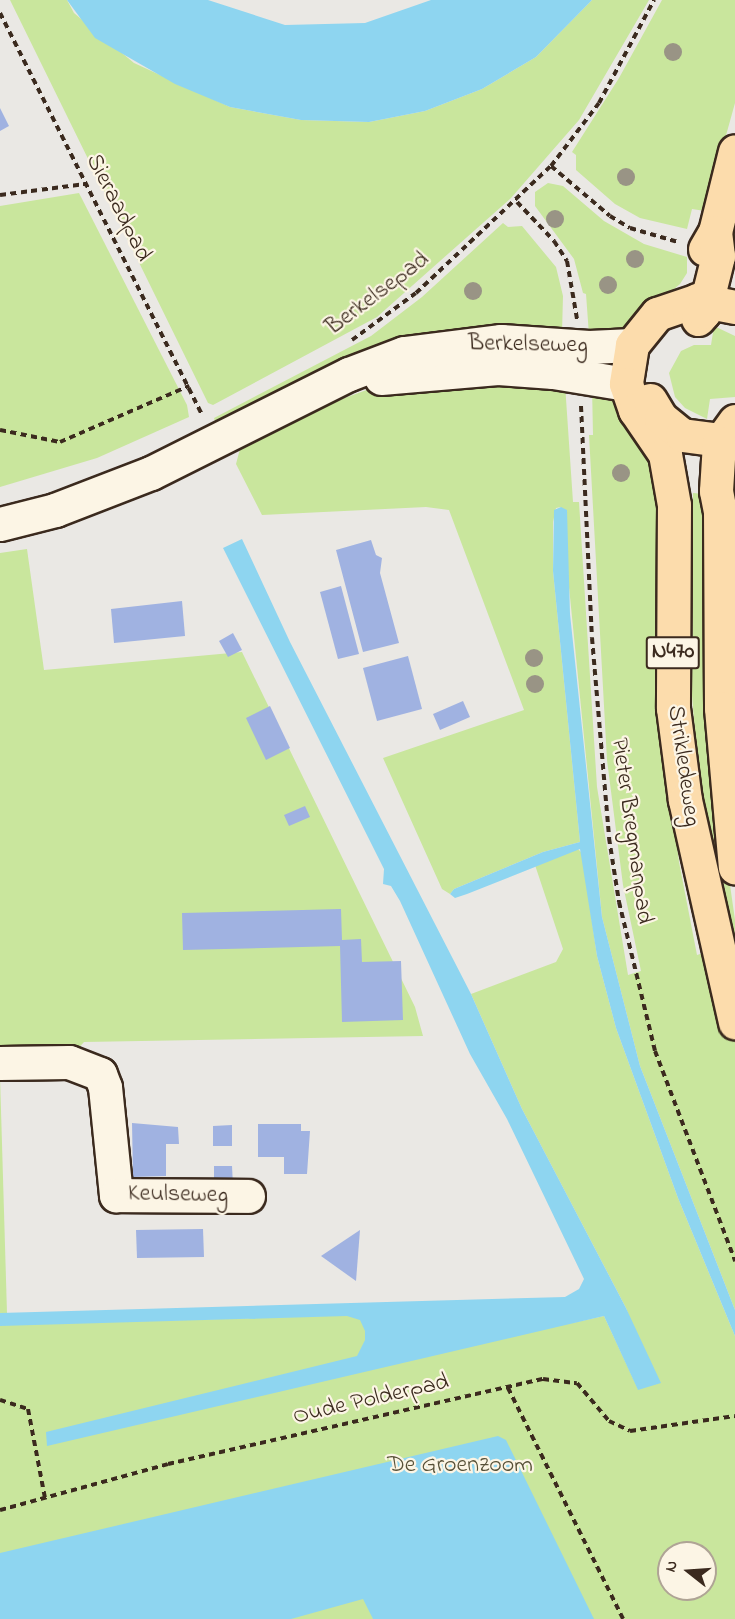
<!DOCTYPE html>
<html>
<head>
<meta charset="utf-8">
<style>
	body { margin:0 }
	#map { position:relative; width:735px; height:1619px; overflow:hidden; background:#eae8e4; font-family:"Indie Flower",sans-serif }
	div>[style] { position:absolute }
	.green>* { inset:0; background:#c9e69d }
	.water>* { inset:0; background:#8ed5f0 }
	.building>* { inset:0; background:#a0b2e1 }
	.path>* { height:4px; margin-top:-2px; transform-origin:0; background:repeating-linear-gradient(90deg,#3b2a1e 0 6px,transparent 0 10.5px) }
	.roads { filter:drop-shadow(2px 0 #3b2a1e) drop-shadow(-2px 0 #3b2a1e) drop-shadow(0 2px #3b2a1e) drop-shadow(0 -2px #3b2a1e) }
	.minor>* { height:33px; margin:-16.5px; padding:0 16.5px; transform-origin:16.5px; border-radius:16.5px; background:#fcf5e5 }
	.major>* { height:33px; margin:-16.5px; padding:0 16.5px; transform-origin:16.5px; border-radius:16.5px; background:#fcdcac }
	.trees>* { width:18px; height:18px; margin:-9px; border-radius:50%; background:#999485 }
	span { translate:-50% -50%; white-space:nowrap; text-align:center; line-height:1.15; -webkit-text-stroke:4.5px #fcf5e5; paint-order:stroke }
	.shield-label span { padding:2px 4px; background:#fcf5e5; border:2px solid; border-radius:4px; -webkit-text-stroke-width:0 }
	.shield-label { font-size:22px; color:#3b2a1e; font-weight:700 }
	.street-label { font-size:24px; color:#3b2a1e }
	.park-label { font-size:24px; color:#575037 }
	.north { position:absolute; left:657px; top:1541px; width:60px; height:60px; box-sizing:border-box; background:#fcf5e5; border:2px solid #afa495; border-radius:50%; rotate:287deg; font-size:16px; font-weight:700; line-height:24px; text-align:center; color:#3b2a1e }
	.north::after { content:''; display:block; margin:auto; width:21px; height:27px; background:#3b2a1e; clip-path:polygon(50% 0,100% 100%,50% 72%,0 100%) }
</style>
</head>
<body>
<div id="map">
	<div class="green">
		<div style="clip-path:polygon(10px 0,67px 0,74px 13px,134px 63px,230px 107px,301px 120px,369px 122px,425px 111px,482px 89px,536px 57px,592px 0,649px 0,579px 120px,511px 198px,377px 317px,213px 405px,208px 403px)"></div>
		<div style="clip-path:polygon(662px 0,735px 0,735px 103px,705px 211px,692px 209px,687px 229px,640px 218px,615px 204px,576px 170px,576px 155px,572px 152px,619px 78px)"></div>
		<div style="clip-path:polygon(548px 183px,563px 186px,604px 221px,644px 244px,687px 257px,687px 273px,680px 284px,624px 331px,589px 335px,586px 294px,583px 293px,574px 259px,535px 206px,535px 192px)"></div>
		<div style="clip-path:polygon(79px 193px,187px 405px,189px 417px,97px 458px,0 487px,0 206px)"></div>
		<div style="clip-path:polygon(503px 223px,508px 227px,522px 226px,556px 267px,563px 296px,562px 333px,216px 424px,214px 418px,371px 336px,422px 297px)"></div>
		<div style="clip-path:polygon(714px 326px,735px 336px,735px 397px,710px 399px,707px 419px,685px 408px,675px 397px,669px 373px,681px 351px,694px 345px,711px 345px)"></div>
		<div style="clip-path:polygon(409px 380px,565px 384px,573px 502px,579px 502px,597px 787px,628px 975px,641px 971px,623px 885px,607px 760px,589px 435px,593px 435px,592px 387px,611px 398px,646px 443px,657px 493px,667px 763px,679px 862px,697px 955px,725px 946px,703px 829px,692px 696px,693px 493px,704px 494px,707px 723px,735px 920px,735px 1310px,640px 1066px,602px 917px,561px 507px,556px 508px,553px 522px,553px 571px,580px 842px,543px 852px,454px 889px,450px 894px,442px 889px,383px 758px,524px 710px,449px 510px,426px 507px,262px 515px,236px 464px,241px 445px,301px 414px,372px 388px)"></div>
		<div style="clip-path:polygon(27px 549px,44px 670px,242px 652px,415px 1007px,423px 1036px,84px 1042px,75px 1052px,0 1053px,0 553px)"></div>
		<div style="clip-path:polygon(evenodd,577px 848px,582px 853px,597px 956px,616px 1028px,678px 1198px,735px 1336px,735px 1619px,0 1619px,0 1325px,470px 1312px,572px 1323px,604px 1316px,638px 1389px,637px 1337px,626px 1308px,522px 1109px,471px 994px,556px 962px,563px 949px,535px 865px,577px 848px,669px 1553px,705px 1553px,705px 1589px,669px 1589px,669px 1553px)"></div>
		<div style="clip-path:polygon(0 1076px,7px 1313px,0 1313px)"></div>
	</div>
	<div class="water">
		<div style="clip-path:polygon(67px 0,208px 0,285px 25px,365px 23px,431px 0,592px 0,536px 57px,482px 89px,425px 111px,369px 122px,301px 120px,230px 107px,175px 84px,95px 38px)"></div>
		<div style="clip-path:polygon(561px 507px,567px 510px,570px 614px,602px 917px,640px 1066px,735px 1310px,735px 1336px,678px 1198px,616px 1028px,597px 956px,580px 849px,467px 894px,455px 898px,450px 894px,454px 889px,543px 852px,580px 842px,553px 571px,554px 510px)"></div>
		<div style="clip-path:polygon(242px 539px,290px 642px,471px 994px,522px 1109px,626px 1308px,661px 1383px,638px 1390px,604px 1316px,47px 1446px,46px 1432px,357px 1356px,365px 1340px,365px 1331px,360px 1320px,347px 1316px,0 1326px,0 1313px,565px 1297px,579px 1289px,584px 1279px,507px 1119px,470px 1054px,400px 901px,391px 886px,383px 884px,384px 869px,223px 548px)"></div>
		<div style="clip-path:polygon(498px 1436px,506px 1440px,594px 1619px,373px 1619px,363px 1599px,291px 1619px,0 1619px,0 1553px)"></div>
	</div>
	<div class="building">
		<div style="clip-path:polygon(0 108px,9px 126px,0 131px)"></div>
		<div style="clip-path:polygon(371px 540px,376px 555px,382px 558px,380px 573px,399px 643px,363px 652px,336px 550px)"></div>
		<div style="clip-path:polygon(341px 586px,359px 654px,338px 659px,320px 592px)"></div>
		<div style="clip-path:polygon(182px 601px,185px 636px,114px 643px,111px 609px)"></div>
		<div style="clip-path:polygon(233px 633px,242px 650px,228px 657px,219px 641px)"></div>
		<div style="clip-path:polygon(408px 656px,422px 709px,377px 721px,363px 668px)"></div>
		<div style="clip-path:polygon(463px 701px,470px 717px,440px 730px,433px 714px)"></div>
		<div style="clip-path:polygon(270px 706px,290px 748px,266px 760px,246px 718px)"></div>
		<div style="clip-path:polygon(305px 806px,310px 817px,289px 826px,284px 815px)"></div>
		<div style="clip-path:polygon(341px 909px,342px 940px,361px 939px,362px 962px,401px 961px,403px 1020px,342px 1022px,340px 946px,183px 950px,182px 913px)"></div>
		<div style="clip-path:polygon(132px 1123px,178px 1127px,179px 1144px,166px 1144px,166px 1176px,133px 1177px)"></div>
		<div style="clip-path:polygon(258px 1124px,301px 1124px,301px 1131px,310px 1131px,307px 1174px,284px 1174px,284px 1157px,258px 1157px)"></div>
		<div style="clip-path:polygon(232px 1125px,232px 1146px,213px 1146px,213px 1126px)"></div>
		<div style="clip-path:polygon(214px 1166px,232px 1166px,233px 1186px,214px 1186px)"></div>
		<div style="clip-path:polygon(203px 1229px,204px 1257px,137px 1258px,136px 1230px)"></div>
		<div style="clip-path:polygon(360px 1230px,356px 1281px,321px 1256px)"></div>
	</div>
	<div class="path">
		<div style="left:0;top:13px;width:450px;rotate:63.3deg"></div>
		<div style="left:551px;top:166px;width:77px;rotate:40.3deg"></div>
		<div style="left:610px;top:216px;width:23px;rotate:31deg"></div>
		<div style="left:630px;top:228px;width:50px;rotate:16.3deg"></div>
		<div style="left:0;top:195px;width:86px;rotate:-7.4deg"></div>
		<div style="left:517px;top:202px;width:54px;rotate:46.5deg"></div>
		<div style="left:554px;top:241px;width:24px;rotate:57deg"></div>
		<div style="left:567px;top:261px;width:59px;rotate:80.2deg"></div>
		<div style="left:352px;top:340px;width:79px;rotate:-36.3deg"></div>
		<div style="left:416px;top:293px;width:185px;rotate:-43.3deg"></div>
		<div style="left:551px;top:166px;width:79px;rotate:-52.7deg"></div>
		<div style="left:599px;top:103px;width:117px;rotate:-61.9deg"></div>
		<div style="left:581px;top:406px;width:232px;rotate:87.3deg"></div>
		<div style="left:592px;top:638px;width:201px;rotate:85.1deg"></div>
		<div style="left:609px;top:838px;width:65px;rotate:81.1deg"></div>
		<div style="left:619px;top:902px;width:153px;rotate:76.4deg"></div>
		<div style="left:655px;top:1051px;width:225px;rotate:69.1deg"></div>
		<div style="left:0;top:430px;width:61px;rotate:11.3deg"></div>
		<div style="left:60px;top:442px;width:141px;rotate:-23.5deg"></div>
		<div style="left:508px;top:1388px;width:258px;rotate:63.5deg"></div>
		<div style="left:0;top:1400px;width:29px;rotate:18deg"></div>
		<div style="left:28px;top:1409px;width:91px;rotate:79.2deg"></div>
		<div style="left:0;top:1510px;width:174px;rotate:-15.3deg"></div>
		<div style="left:168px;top:1464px;width:385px;rotate:-12.8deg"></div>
		<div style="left:543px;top:1379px;width:34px;rotate:7deg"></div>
		<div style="left:577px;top:1383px;width:50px;rotate:49.9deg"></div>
		<div style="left:609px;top:1421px;width:23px;rotate:25deg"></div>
		<div style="left:630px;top:1431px;width:106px;rotate:-8.1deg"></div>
	</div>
	<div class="roads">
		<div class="minor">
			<div style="left:381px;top:378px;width:117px;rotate:-4.9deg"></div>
			<div style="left:498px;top:368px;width:55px;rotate:4.2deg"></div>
			<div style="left:553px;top:372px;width:74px;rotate:9.3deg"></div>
			<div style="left:0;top:524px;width:57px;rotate:-14.3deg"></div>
			<div style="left:55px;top:510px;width:103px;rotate:-21.1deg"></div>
			<div style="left:151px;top:473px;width:221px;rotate:-26.6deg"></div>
			<div style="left:349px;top:374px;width:59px;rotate:-20.9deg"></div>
			<div style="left:404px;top:353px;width:98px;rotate:-7.1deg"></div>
			<div style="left:501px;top:341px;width:88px;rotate:3.9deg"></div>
			<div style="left:589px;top:347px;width:43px;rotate:-2.7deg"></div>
			<div style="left:0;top:1063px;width:69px;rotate:-0.8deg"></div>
			<div style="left:69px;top:1062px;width:33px;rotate:21deg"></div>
			<div style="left:100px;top:1074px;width:14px;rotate:69deg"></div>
			<div style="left:105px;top:1087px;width:109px;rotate:84.2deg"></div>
			<div style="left:116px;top:1195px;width:132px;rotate:0.4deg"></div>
		</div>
		<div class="major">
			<div style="left:705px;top:249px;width:20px;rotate:-60deg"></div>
			<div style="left:715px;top:232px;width:83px;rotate:-76.1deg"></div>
			<div style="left:735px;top:307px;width:38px;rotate:-169deg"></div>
			<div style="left:698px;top:300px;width:43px;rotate:161.1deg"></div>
			<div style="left:657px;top:314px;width:40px;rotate:129deg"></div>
			<div style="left:632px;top:345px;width:39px;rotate:99deg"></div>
			<div style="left:626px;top:384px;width:28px;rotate:71deg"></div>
			<div style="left:635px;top:410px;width:53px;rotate:55.7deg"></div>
			<div style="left:665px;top:454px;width:52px;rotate:80deg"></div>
			<div style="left:674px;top:505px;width:203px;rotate:90.3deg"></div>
			<div style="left:673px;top:708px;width:93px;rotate:82.6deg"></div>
			<div style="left:685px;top:800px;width:228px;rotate:77.3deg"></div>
			<div style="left:698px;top:319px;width:9px;rotate:-49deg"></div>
			<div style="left:704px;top:312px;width:58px;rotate:-76deg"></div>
			<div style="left:718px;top:256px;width:24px;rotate:-97deg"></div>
			<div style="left:650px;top:400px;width:21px;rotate:59deg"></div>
			<div style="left:661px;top:418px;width:27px;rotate:39deg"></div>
			<div style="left:682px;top:435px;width:53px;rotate:7.5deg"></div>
			<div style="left:735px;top:421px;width:27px;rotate:126deg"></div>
			<div style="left:719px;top:443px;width:48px;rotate:93.6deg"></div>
			<div style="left:716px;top:491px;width:21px;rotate:79deg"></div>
			<div style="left:720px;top:512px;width:196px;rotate:89.7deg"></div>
			<div style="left:721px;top:708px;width:160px;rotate:85deg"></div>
		</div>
	</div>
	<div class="trees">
		<div style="left:673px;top:52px"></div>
		<div style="left:626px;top:177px"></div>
		<div style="left:555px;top:219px"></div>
		<div style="left:635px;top:259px"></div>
		<div style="left:608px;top:285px"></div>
		<div style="left:473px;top:291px"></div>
		<div style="left:621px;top:473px"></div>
		<div style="left:534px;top:658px"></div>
		<div style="left:535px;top:684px"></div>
	</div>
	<div class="shield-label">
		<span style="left:673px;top:653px">N470</span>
	</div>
	<div class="street-label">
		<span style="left:118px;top:208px;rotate:63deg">Sieraadpad</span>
		<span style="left:378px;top:294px;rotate:-37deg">Berkelsepad</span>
		<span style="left:528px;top:345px;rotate:1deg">Berkelseweg</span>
		<span style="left:683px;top:766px;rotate:82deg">Strikledeweg</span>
		<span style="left:631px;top:831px;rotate:82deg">Pieter Bregmanpad</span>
		<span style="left:178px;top:1195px;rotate:1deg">Keulseweg</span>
		<span style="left:371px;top:1400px;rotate:-13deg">Oude Polderpad</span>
	</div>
	<div class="park-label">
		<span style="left:460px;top:1466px">De Groenzoom</span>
	</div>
	<div class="north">N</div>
</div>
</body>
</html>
